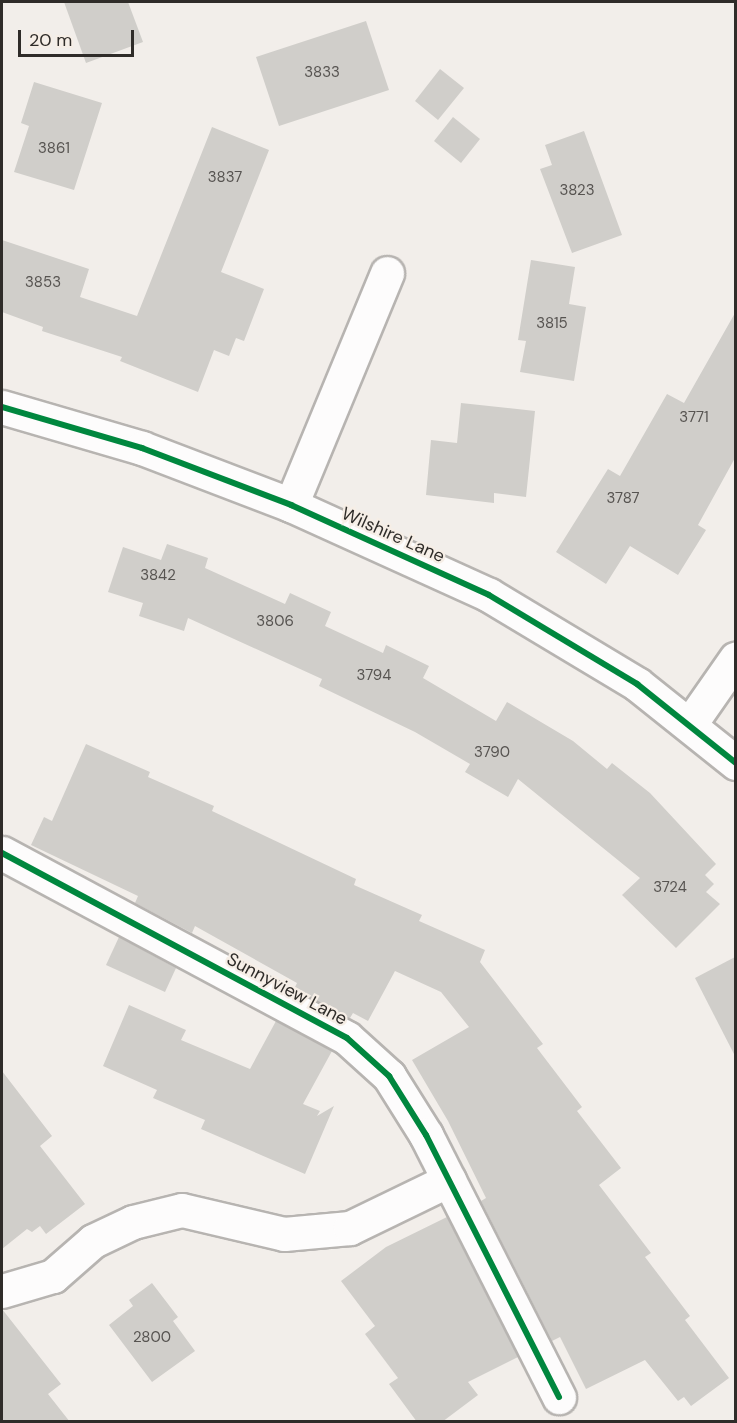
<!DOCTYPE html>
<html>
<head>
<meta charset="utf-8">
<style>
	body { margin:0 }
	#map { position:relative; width:737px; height:1423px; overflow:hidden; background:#f2eeea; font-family:"DM Sans",sans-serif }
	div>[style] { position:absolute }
	.building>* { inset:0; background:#d0ceca }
	.roads { filter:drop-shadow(2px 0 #b7b4b1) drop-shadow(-2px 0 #b7b4b1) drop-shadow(0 2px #b7b4b1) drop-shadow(0 -2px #b7b4b1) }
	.minor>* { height:33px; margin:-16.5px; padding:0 16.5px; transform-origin:16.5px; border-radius:16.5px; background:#fdfcfc }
	.cycleway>* { height:6px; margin:-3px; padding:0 3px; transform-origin:3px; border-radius:3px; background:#00873e }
	span { translate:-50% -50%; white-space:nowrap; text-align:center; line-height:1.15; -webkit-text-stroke:4.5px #f6eee6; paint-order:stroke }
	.number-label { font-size:15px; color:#575451 }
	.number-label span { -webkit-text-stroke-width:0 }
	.street-label { font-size:18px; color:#2f2c29 }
	.frame { position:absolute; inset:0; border:3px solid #2f2c29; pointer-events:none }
	.scale { position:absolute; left:18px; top:30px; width:116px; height:27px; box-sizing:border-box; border:3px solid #2f2c29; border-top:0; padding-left:8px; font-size:18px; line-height:21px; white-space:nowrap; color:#2f2c29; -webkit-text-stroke:4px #f6eee6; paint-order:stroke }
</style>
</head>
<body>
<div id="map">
	<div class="building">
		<div style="clip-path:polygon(64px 2px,128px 2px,143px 42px,86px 63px)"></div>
		<div style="clip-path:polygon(366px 21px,389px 90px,279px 126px,256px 57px)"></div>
		<div style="clip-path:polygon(440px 69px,464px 88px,438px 120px,415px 101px)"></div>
		<div style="clip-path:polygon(34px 82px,102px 103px,74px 190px,14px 172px,29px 126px,21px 123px)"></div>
		<div style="clip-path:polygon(453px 117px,480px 139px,461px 163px,434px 141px)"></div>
		<div style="clip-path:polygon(212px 127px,269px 150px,221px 272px,264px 289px,244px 341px,236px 338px,229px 356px,214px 350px,198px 392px,120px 361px,122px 357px,42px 331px,43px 327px,2px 312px,2px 240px,89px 269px,80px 297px,137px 316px)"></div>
		<div style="clip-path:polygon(584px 131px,622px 235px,572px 253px,540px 169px,552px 165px,545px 145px)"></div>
		<div style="clip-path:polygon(531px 260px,575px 267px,569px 304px,586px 307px,574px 381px,520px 372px,526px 341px,518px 340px)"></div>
		<div style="clip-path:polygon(735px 313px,735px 458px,698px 525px,706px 530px,678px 575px,630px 546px,606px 584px,556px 552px,608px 469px,620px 476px,667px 394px,684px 403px)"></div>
		<div style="clip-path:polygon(461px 403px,535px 411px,526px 497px,494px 493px,494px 503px,426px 495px,431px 440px,457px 443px)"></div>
		<div style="clip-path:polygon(167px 544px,208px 558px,205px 568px,285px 604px,290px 593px,331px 612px,325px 626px,383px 653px,386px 645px,429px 666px,423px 678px,496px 721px,507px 702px,573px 741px,607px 769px,612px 763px,650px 793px,716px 864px,705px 875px,714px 884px,706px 892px,720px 904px,676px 948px,622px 895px,640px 878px,518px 779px,508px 797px,465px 772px,470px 764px,415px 732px,319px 686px,322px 679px,188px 618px,184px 631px,139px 616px,143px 603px,108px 592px,123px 547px,161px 560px)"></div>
		<div style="clip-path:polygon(86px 744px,150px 772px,148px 777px,214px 806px,212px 811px,356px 879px,354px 885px,422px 915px,419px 921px,485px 950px,480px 962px,543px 1044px,537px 1048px,582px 1107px,577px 1111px,621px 1168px,599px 1185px,651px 1253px,645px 1257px,690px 1316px,685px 1320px,729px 1378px,691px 1406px,684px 1397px,678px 1401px,645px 1360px,586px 1389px,560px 1337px,552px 1341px,481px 1201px,486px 1198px,448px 1121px,412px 1060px,469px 1027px,441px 992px,395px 971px,368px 1021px,353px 1013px,350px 1018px,294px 989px,297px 983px,195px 926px,192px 933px,135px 903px,138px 896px,31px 845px,44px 817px,52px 821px)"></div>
		<div style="clip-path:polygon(119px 937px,176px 968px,165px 992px,106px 965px)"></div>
		<div style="clip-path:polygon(735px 957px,735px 1056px,695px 978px)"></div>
		<div style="clip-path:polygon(129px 1005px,186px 1030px,181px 1040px,250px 1069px,276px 1021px,332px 1051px,303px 1104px,320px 1111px,317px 1116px,334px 1106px,305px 1174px,201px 1129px,205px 1120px,153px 1098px,157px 1090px,103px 1066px)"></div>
		<div style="clip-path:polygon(2px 1071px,52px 1136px,40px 1146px,85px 1204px,46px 1234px,40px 1226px,32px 1232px,27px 1229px,2px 1249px)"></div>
		<div style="clip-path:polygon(447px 1217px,518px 1357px,468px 1382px,478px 1395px,442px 1422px,417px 1422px,389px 1384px,398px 1378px,365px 1334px,375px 1326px,341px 1281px,386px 1247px)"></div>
		<div style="clip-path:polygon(152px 1283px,178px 1317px,173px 1321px,195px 1351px,152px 1382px,109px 1325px,133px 1306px,129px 1300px)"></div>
		<div style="clip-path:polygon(2px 1309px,61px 1384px,48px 1394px,70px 1422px,2px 1422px)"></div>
	</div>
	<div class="roads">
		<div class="minor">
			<div style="left:2px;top:407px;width:146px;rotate:16.3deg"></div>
			<div style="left:142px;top:448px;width:160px;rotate:20.9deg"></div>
			<div style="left:291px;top:505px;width:217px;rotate:24.4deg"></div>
			<div style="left:489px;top:595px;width:173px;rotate:31deg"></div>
			<div style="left:637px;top:684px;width:127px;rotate:38.6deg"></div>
			<div style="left:291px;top:505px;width:251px;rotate:-67.5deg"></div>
			<div style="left:690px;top:724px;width:80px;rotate:-55.1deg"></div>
			<div style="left:2px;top:853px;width:391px;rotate:28.2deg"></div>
			<div style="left:347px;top:1038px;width:57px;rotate:42.1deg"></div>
			<div style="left:389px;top:1076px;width:70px;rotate:57.9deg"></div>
			<div style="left:426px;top:1135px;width:294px;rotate:63.1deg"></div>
			<div style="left:2px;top:1291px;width:53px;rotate:-16.4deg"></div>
			<div style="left:53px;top:1276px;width:53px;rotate:-41.2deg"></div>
			<div style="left:93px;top:1241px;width:44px;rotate:-25.4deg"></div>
			<div style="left:133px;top:1222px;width:50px;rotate:-13.8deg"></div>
			<div style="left:182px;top:1210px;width:105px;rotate:13.2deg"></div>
			<div style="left:284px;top:1234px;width:66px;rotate:-5.2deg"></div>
			<div style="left:350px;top:1228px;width:110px;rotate:-25.9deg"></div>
		</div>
	</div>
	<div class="cycleway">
		<div style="left:2px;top:407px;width:146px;rotate:16.3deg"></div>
		<div style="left:142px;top:448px;width:160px;rotate:20.9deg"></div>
		<div style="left:291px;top:505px;width:217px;rotate:24.4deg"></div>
		<div style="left:489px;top:595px;width:173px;rotate:31deg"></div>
		<div style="left:637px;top:684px;width:127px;rotate:38.6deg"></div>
		<div style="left:2px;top:853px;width:391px;rotate:28.2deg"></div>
		<div style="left:347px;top:1038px;width:57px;rotate:42.1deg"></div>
		<div style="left:389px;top:1076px;width:70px;rotate:57.9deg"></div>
		<div style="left:426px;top:1135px;width:294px;rotate:63.1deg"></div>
	</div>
	<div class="number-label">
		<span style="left:322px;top:73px">3833</span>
		<span style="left:54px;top:149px">3861</span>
		<span style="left:225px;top:178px">3837</span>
		<span style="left:577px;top:191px">3823</span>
		<span style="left:43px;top:283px">3853</span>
		<span style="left:552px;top:324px">3815</span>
		<span style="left:694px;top:418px">3771</span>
		<span style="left:623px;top:499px">3787</span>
		<span style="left:158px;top:576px">3842</span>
		<span style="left:275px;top:622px">3806</span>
		<span style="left:374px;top:676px">3794</span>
		<span style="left:492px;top:753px">3790</span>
		<span style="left:670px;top:888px">3724</span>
		<span style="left:152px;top:1338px">2800</span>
	</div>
	<div class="street-label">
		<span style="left:393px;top:535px;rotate:24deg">Wilshire Lane</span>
		<span style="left:287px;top:989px;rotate:28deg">Sunnyview Lane</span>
	</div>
	<div class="frame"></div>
	<div class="scale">20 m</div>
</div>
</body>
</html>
